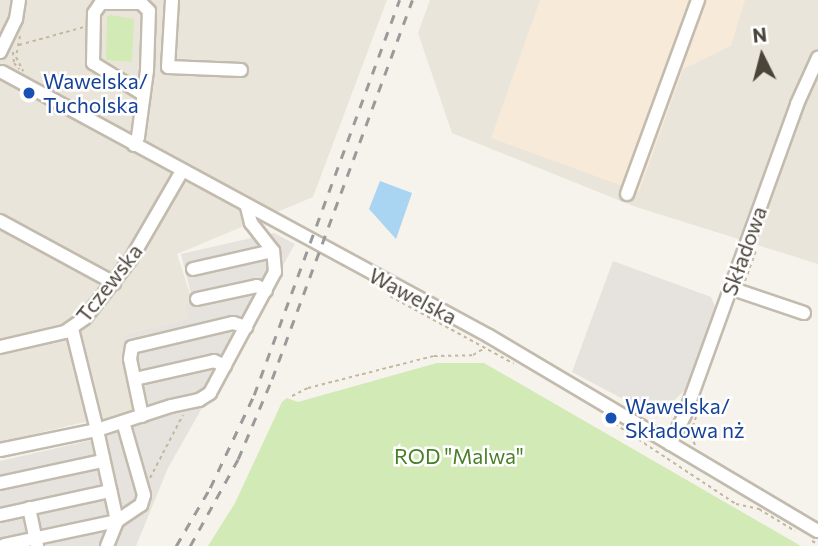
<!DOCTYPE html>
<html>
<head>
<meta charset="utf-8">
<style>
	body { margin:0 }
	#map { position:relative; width:818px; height:546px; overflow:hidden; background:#f6f3ec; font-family:Commissioner,sans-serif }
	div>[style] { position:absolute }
	.residential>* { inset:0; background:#eae5da }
	.commercial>* { inset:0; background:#f7ead8 }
	.industrial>* { inset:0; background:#e6e2dd }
	.green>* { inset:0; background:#d2eab5 }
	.water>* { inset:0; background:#a9d4f2 }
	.path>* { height:2px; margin-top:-1px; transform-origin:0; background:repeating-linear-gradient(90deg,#c4b79f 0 3.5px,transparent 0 7px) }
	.roads { filter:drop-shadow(2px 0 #c2bbae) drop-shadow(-2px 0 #c2bbae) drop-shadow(0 2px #c2bbae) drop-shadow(0 -2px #c2bbae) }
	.minor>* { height:12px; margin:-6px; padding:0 6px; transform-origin:6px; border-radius:6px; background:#fff }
	.rail>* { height:2.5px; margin-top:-1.25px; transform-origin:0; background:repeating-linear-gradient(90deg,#9a9a9a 0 9px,transparent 0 18px) }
	.dots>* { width:19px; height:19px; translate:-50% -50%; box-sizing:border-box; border:4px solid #fff; border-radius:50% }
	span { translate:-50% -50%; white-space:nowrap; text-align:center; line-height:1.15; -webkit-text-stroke:5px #fff; paint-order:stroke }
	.transit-label { font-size:21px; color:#164399 }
	.left { translate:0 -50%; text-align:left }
	.street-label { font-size:21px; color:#4b4439 }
	.park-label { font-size:21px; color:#4a7f2a }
	.north { position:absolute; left:727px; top:21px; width:70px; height:70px; -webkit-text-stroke:5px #fff; paint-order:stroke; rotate:354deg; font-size:19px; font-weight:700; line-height:28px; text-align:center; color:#4b4439 }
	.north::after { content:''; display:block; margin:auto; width:24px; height:32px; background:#4b4439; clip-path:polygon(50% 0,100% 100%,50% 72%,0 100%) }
</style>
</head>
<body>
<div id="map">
	<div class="residential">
		<div style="clip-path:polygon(0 0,387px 0,313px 197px,177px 254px,193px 303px,188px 319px,124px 334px,136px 410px,0 442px)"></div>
		<div style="clip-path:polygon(430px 0,818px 0,818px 264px,633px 206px,452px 133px,418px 33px)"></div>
	</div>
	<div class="commercial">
		<div style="clip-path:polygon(540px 0,745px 0,731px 46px,683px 69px,639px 192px,491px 138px)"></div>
	</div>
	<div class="industrial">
		<div style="clip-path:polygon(274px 233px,295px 244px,168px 468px,136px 546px,0 546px,0 461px,101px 438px,97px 419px,136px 410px,126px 367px,124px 334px,188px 319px,185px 305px,193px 302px,181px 254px)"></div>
		<div style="clip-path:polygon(613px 261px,711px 297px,716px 309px,689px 386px,657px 417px,572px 372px)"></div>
	</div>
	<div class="green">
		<div style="clip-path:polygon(110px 15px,134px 19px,132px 62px,106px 60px,107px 17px)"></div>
		<div style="clip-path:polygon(437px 363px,484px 363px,801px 546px,208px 546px,235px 503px,282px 402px,287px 398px,298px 402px)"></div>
	</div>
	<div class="water">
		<div style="clip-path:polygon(380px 181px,412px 193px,396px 239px,369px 209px)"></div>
	</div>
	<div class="path">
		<div style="left:20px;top:36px;width:21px;rotate:101deg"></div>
		<div style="left:16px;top:57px;width:16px;rotate:63deg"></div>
		<div style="left:19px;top:45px;width:67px;rotate:-15.5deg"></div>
		<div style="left:13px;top:52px;width:11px;rotate:85deg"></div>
		<div style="left:14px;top:63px;width:8px;rotate:50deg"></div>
		<div style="left:745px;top:281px;width:33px;rotate:-70deg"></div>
		<div style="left:390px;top:296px;width:141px;rotate:28.7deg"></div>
		<div style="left:292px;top:396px;width:18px;rotate:-27deg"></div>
		<div style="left:308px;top:388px;width:130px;rotate:-14.3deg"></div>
		<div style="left:434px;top:356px;width:39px;rotate:-1deg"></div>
		<div style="left:473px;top:355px;width:12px;rotate:-31deg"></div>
		<div style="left:609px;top:420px;width:152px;rotate:33.5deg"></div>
		<div style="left:736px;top:504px;width:24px;rotate:12deg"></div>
		<div style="left:759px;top:509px;width:42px;rotate:31.4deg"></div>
		<div style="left:695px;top:445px;width:13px;rotate:-113deg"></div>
		<div style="left:690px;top:433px;width:17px;rotate:-69deg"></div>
		<div style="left:150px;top:478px;width:71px;rotate:-62.4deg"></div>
		<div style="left:812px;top:541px;width:7px;rotate:27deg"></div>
	</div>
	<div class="roads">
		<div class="minor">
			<div style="left:172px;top:0;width:67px;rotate:93.4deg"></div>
			<div style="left:168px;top:67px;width:73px;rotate:2.4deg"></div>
			<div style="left:0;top:52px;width:37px;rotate:-64deg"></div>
			<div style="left:16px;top:19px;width:19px;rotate:-81deg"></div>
			<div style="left:2px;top:72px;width:554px;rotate:28.46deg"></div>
			<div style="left:489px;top:336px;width:382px;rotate:30.7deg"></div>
			<div style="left:134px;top:145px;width:9px;rotate:-63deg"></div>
			<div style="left:138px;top:137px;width:68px;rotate:-82.3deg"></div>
			<div style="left:147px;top:70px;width:59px;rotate:-88.1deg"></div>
			<div style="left:149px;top:11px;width:11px;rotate:-135deg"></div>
			<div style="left:141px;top:3px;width:40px;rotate:180deg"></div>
			<div style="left:101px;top:3px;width:12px;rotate:125deg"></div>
			<div style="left:94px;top:13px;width:50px;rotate:91.1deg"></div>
			<div style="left:93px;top:63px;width:59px;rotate:31.8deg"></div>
			<div style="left:627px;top:194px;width:207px;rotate:-69.9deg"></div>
			<div style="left:0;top:221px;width:130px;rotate:28.5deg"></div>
			<div style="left:193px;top:269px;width:82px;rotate:-12.7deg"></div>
			<div style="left:730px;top:288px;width:78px;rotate:18.7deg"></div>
			<div style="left:197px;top:299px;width:61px;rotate:-12.2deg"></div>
			<div style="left:257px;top:286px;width:10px;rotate:29deg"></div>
			<div style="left:0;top:347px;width:67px;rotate:-13deg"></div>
			<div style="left:65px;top:332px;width:24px;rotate:-35deg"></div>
			<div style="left:85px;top:318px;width:75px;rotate:-52.1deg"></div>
			<div style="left:131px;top:259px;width:102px;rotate:-59.9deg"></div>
			<div style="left:135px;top:379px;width:81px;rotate:-12.8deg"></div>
			<div style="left:214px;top:361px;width:12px;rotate:24deg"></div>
			<div style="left:142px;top:416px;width:58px;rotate:-101.9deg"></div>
			<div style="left:130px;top:359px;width:12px;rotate:-81deg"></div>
			<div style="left:132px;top:347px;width:104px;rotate:-13.4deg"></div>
			<div style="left:233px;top:323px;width:14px;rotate:17deg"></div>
			<div style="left:670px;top:444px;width:34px;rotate:-63deg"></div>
			<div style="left:685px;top:414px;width:330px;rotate:-70.1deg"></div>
			<div style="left:797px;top:104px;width:51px;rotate:-65.5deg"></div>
			<div style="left:0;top:450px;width:99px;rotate:-11.7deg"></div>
			<div style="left:97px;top:430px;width:104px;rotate:-103.9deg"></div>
			<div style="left:0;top:483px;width:105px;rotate:-12.1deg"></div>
			<div style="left:29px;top:508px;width:39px;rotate:78deg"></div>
			<div style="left:0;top:515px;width:113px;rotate:-12.3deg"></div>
			<div style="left:4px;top:545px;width:116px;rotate:-12deg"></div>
			<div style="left:117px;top:521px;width:29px;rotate:-34deg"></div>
			<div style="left:141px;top:505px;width:10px;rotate:-73deg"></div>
			<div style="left:144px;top:495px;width:76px;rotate:-106deg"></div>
			<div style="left:107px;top:546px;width:27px;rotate:-68deg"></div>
			<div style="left:117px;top:521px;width:93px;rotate:-102.4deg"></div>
			<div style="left:97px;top:430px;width:78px;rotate:-18deg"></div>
			<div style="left:171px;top:406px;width:29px;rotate:-12deg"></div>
			<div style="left:199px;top:400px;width:13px;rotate:-32deg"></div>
			<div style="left:210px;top:393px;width:137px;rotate:-61.8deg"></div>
			<div style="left:275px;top:272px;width:21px;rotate:-95deg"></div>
			<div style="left:273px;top:251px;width:36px;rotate:-128deg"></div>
			<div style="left:251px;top:223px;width:16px;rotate:-104deg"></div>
		</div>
	</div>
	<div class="rail">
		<div style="left:176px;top:546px;width:67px;rotate:-59.6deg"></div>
		<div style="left:210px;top:488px;width:103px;rotate:-64.7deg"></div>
		<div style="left:254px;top:395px;width:421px;rotate:-69.8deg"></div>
		<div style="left:190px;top:546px;width:99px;rotate:-61.1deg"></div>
		<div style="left:238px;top:459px;width:87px;rotate:-67deg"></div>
		<div style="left:272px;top:379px;width:404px;rotate:-69.7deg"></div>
	</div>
	<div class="dots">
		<div style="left:29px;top:93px;background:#1a4fb4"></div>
		<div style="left:611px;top:418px;background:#1a4fb4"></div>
	</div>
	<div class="transit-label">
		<span class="left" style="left:43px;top:93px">Wawelska/<br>Tucholska</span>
		<span class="left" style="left:625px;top:418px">Wawelska/<br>Składowa nż</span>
	</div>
	<div class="street-label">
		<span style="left:744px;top:251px;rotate:-70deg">Składowa</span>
		<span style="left:109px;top:283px;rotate:-52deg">Tczewska</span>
		<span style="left:413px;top:296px;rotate:28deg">Wawelska</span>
	</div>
	<div class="park-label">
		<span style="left:459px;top:456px">ROD "Malwa"</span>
	</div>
	<div class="north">N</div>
</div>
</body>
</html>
